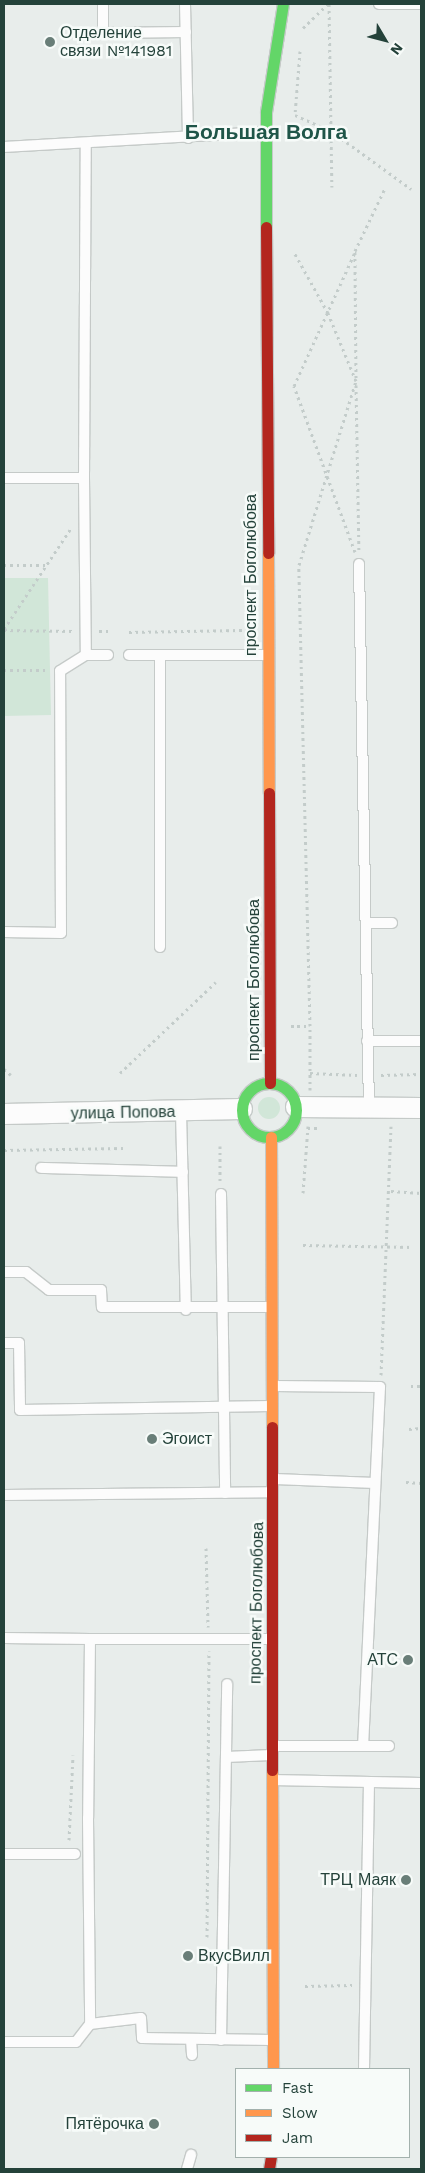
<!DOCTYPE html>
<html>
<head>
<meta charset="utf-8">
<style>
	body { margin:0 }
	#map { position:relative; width:425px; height:2173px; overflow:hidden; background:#e8edeb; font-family:"Work Sans",sans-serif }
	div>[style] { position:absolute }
	.green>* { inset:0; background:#d1e6d8 }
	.round { border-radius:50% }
	.path>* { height:3px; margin-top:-1.5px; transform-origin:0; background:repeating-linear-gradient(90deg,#c3ccca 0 2.5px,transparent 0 6.5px) }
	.roads { filter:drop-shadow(1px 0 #c5cac8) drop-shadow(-1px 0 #c5cac8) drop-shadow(0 1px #c5cac8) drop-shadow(0 -1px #c5cac8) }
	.lane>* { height:10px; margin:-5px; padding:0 5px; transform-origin:5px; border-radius:5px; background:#fcfcfc }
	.street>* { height:20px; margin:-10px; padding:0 10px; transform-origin:10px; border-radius:10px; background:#fcfcfc }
	.fast>* { height:11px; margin:-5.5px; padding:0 5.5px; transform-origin:5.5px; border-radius:5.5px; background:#63d668 }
	.fast>.ring { margin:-5.5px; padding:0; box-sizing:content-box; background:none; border:11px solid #63d668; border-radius:50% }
	.slow>* { height:11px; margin:-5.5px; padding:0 5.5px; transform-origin:5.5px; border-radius:5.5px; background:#ff974d }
	.jam>* { height:11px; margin:-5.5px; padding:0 5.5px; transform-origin:5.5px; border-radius:5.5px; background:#b3261e }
	.dots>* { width:14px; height:14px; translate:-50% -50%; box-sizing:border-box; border:2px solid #f7fbf9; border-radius:50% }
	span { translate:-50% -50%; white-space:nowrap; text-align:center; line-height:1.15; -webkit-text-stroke:5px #f7fbf9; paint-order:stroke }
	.poi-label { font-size:16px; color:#24423a }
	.left { translate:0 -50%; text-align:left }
	.right { translate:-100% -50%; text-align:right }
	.street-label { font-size:16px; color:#24423a }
	.district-label { font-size:21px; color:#1f5548; font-weight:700 }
	.frame { position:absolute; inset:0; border:5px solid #24423a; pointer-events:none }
	.legend { position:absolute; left:235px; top:2068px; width:175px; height:90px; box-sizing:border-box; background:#f7fbf9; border:1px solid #a3b1ad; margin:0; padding:6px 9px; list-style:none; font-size:15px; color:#24423a }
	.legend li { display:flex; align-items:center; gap:10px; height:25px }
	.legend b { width:25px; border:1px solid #a3b1ad }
	.north { position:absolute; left:360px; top:15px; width:50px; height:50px; -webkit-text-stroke:4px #f7fbf9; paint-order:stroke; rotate:127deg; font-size:14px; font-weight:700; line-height:20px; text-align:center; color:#24423a }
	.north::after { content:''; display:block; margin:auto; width:18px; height:22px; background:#24423a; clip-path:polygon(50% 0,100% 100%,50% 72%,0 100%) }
</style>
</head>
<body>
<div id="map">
	<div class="green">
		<div style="clip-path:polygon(4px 578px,48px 578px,51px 715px,4px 716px)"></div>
		<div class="round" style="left:258px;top:1097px;width:22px;height:22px"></div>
	</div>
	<div class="path">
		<div style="left:329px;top:4px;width:183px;rotate:89.1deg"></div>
		<div style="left:303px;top:28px;width:35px;rotate:-44deg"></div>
		<div style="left:300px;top:51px;width:64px;rotate:94.5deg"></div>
		<div style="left:295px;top:115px;width:39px;rotate:24deg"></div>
		<div style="left:331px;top:131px;width:99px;rotate:35.9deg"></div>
		<div style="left:356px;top:378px;width:127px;rotate:-90.5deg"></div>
		<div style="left:355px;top:251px;width:70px;rotate:-64.5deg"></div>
		<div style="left:356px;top:385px;width:166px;rotate:89deg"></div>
		<div style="left:355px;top:552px;width:177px;rotate:-110.2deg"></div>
		<div style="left:294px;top:386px;width:147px;rotate:-65.5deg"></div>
		<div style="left:4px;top:565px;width:41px"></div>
		<div style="left:4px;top:629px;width:121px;rotate:-56.4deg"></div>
		<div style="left:4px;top:630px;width:69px;rotate:0.8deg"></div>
		<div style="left:99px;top:631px;width:10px"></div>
		<div style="left:129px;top:632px;width:113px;rotate:-1deg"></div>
		<div style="left:4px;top:670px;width:43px"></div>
		<div style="left:291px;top:1026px;width:19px"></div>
		<div style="left:310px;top:1026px;width:461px;rotate:-91.4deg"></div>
		<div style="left:299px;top:565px;width:193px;rotate:-72.8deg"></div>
		<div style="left:356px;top:381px;width:74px;rotate:-112.4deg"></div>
		<div style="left:328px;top:313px;width:68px;rotate:-119.2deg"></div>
		<div style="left:4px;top:1069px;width:9px;rotate:41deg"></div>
		<div style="left:120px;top:1073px;width:132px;rotate:-43.5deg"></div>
		<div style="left:310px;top:1073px;width:47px;rotate:2.4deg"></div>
		<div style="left:381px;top:1075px;width:40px;rotate:-1.4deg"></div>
		<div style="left:310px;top:1090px;width:64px;rotate:-90deg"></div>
		<div style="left:308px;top:1128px;width:12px"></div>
		<div style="left:220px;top:1146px;width:35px;rotate:90deg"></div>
		<div style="left:4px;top:1150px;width:119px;rotate:-1deg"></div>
		<div style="left:391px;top:1191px;width:30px;rotate:4deg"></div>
		<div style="left:303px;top:1193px;width:67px;rotate:-85.7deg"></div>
		<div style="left:303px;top:1245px;width:110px;rotate:1deg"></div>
		<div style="left:381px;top:1375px;width:249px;rotate:-87.7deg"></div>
		<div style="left:411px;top:1386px;width:10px"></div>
		<div style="left:409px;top:1429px;width:12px;rotate:-5deg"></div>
		<div style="left:406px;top:1482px;width:15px;rotate:4deg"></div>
		<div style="left:206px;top:1548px;width:79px;rotate:88.5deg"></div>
		<div style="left:69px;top:1840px;width:85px;rotate:-87.3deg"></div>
		<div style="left:207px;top:1937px;width:286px;rotate:-89.6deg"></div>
		<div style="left:305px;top:1986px;width:47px;rotate:-1.2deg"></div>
	</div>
	<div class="roads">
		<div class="lane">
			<div style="left:103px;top:4px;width:29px;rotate:90deg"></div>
			<div style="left:103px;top:33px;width:83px;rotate:-0.7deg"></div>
			<div style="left:185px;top:4px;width:134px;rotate:88.7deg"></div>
			<div style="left:379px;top:4px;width:42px"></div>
			<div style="left:4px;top:147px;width:261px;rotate:-3.3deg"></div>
			<div style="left:4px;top:478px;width:80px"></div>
			<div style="left:84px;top:478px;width:177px;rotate:89.4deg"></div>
			<div style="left:86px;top:655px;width:22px"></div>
			<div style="left:84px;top:478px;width:334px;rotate:-89.7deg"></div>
			<div style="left:359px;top:564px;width:544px;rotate:88.95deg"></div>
			<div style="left:129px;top:655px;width:139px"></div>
			<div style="left:366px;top:923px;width:26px"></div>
			<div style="left:4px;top:932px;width:57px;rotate:1deg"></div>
			<div style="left:61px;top:933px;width:262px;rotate:-90.2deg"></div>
			<div style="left:60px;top:671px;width:31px;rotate:-32deg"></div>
			<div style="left:160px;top:947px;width:292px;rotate:-90deg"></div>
			<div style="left:367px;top:1041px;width:54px"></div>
			<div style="left:181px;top:1112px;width:198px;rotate:88.6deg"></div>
			<div style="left:41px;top:1168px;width:142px;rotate:1.6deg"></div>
			<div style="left:221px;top:1194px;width:299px;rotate:89.2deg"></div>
			<div style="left:4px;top:1272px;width:22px"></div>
			<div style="left:26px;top:1272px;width:29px;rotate:38deg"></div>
			<div style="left:49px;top:1290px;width:52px"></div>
			<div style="left:101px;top:1290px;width:17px;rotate:87deg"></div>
			<div style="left:102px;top:1307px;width:169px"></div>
			<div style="left:4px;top:1343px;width:15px"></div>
			<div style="left:19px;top:1343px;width:67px;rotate:89.1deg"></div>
			<div style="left:20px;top:1410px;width:251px;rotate:-0.9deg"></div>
			<div style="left:274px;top:1386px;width:106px;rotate:0.5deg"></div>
			<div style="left:380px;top:1387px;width:358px;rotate:92.7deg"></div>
			<div style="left:275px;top:1479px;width:100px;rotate:2.3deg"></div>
			<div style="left:4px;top:1495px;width:267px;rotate:-0.6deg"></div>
			<div style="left:4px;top:1638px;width:86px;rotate:0.7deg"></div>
			<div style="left:271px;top:1639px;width:181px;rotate:180deg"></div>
			<div style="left:90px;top:1639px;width:179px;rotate:90.6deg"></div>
			<div style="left:88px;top:1818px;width:206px;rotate:89.4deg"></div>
			<div style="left:90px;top:2024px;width:51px;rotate:-6.7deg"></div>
			<div style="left:141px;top:2018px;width:20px;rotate:87deg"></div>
			<div style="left:142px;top:2038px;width:130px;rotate:0.9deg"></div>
			<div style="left:272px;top:1746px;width:117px"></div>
			<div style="left:226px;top:1757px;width:45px;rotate:-2.5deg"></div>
			<div style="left:272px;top:1780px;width:149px;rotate:1.2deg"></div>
			<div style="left:4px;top:1854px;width:71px"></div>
			<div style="left:191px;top:2040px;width:15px;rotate:86deg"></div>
			<div style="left:221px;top:2040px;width:356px;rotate:-89deg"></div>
			<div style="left:4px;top:2042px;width:72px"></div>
			<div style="left:76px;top:2042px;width:23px;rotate:-52deg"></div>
			<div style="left:364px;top:2069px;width:287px;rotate:-89deg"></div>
			<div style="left:187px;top:2169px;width:15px;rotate:-74deg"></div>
		</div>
		<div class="street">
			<div style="left:296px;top:1107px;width:125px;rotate:0.5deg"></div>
			<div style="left:4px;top:1114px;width:238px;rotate:-1.2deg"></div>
		</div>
		<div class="fast">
			<div style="left:266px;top:227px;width:115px;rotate:-90deg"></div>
			<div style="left:266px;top:112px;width:109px;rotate:-81.1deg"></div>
			<div class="ring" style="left:242px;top:1083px;width:43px;height:43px"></div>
		</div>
		<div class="slow">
			<div style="left:268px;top:553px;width:240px;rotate:89.8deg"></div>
			<div style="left:271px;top:1137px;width:290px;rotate:89.8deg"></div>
			<div style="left:272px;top:1770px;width:299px;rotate:89.8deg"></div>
		</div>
		<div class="jam">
			<div style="left:266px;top:227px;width:326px;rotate:89.6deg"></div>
			<div style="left:269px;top:793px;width:290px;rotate:89.8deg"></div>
			<div style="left:272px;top:1427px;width:343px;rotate:90deg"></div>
			<div style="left:269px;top:2169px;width:12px;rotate:-81deg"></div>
		</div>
	</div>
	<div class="dots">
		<div style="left:50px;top:42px;background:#697e78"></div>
		<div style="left:152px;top:1439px;background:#697e78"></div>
		<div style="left:408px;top:1660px;background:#697e78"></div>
		<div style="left:406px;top:1880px;background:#697e78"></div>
		<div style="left:188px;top:1956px;background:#697e78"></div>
		<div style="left:154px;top:2124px;background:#697e78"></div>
	</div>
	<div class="poi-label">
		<span class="left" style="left:60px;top:42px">Отделение<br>связи №141981</span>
		<span class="left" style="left:162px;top:1439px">Эгоист</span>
		<span class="right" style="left:398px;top:1660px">АТС</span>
		<span class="right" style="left:396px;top:1880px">ТРЦ Маяк</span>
		<span class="left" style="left:198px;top:1956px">ВкусВилл</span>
		<span class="right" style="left:144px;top:2124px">Пятёрочка</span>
	</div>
	<div class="street-label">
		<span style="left:251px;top:575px;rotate:-90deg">проспект Боголюбова</span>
		<span style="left:254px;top:980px;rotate:-90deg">проспект Боголюбова</span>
		<span style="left:123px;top:1113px;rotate:-1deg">улица Попова</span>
		<span style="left:257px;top:1603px;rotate:-89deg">проспект Боголюбова</span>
	</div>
	<div class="district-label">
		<span style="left:266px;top:132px">Большая Волга</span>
	</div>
	<div class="frame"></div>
	<ul class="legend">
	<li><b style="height:6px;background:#63d668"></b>Fast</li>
	<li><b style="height:6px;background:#ff974d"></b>Slow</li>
	<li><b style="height:6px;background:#b3261e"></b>Jam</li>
	</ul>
	<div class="north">N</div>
</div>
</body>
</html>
